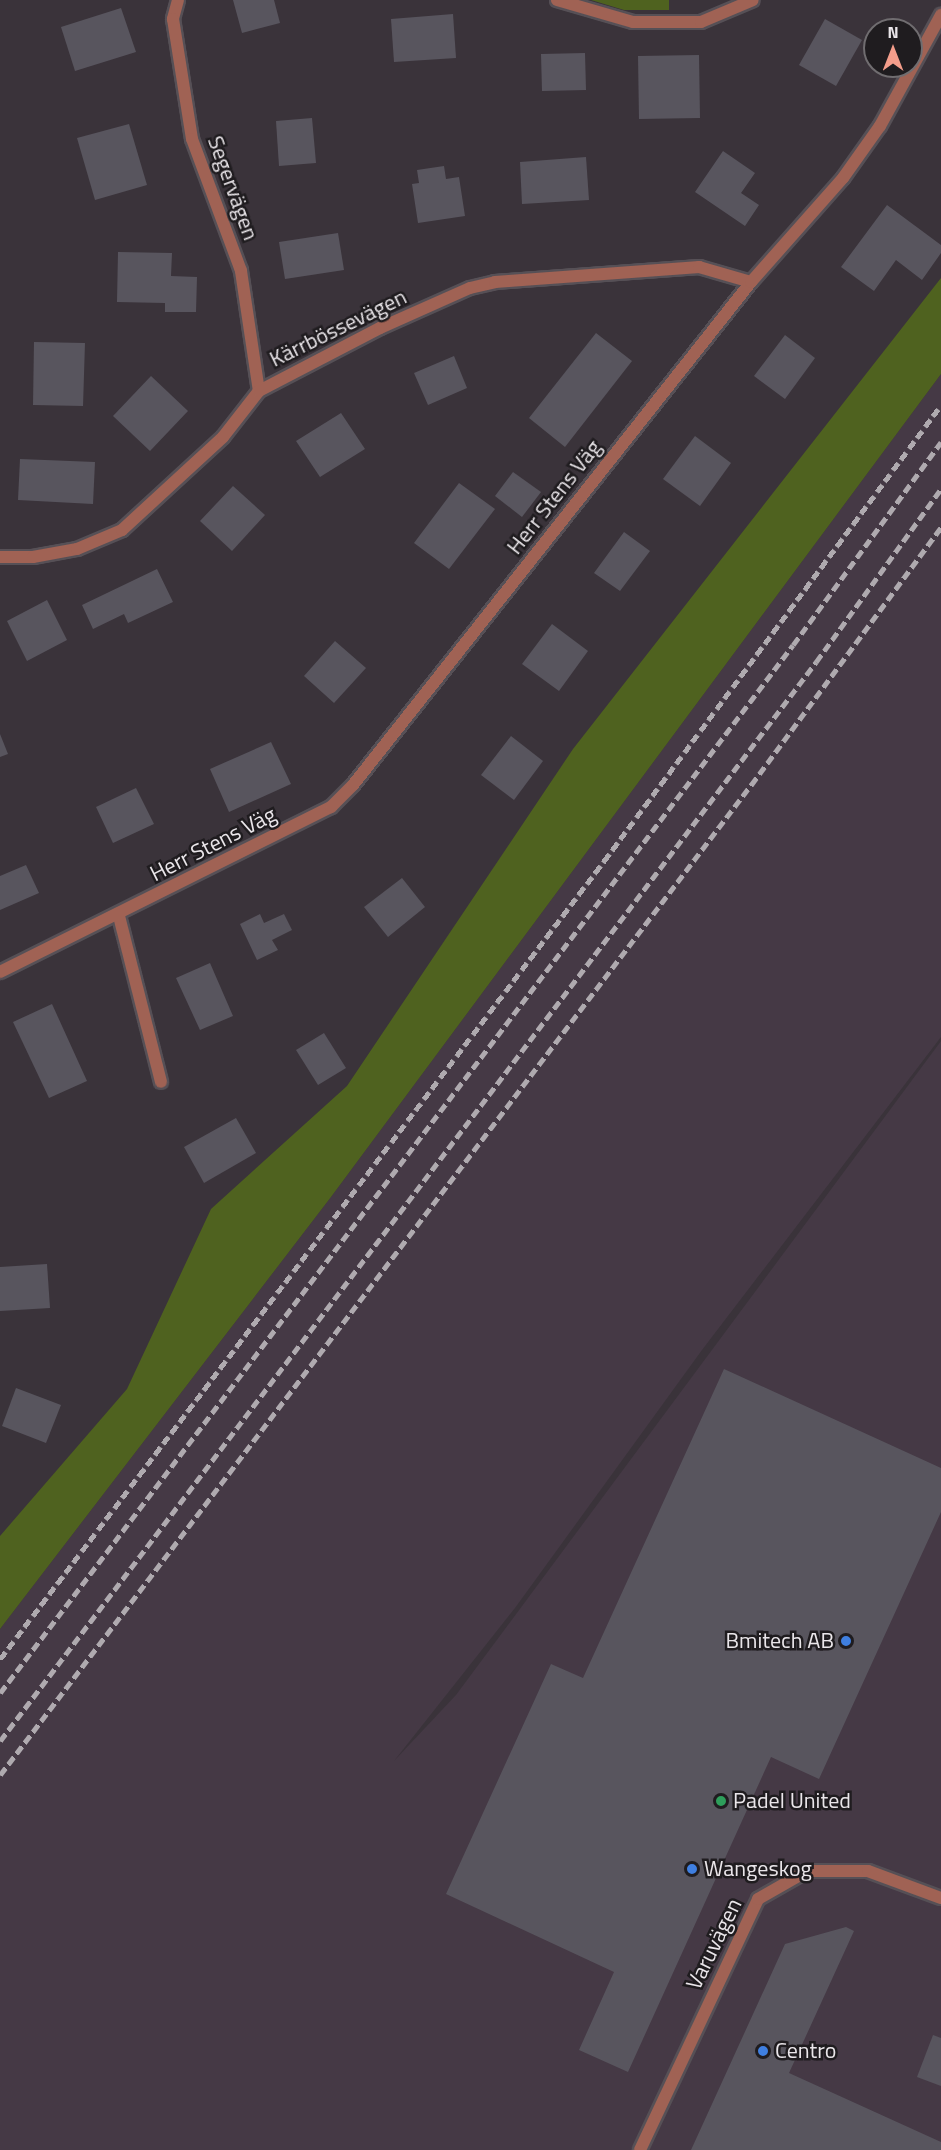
<!DOCTYPE html>
<html>
<head>
<meta charset="utf-8">
<style>
	body { margin:0 }
	#map { position:relative; width:941px; height:2150px; overflow:hidden; background:#3a333a; font-family:"Titillium Web",sans-serif }
	div>[style] { position:absolute }
	.built>* { inset:0; background:#453945 }
	.green>* { inset:0; background:#4f621f }
	.building>* { inset:0; background:#58555e }
	.roads { filter:drop-shadow(2px 0 #565056) drop-shadow(-2px 0 #565056) drop-shadow(0 2px #565056) drop-shadow(0 -2px #565056) }
	.minor>* { height:12px; margin:-6px; padding:0 6px; transform-origin:6px; border-radius:6px; background:#a06254 }
	.rail>* { height:4.5px; margin-top:-2.25px; transform-origin:0; background:repeating-linear-gradient(90deg,#afaaaf 0 9px,transparent 0 13.5px) }
	.dots>* { width:16px; height:16px; translate:-50% -50%; box-sizing:border-box; border:3px solid #1f1c1f; border-radius:50% }
	span { translate:-50% -50%; white-space:nowrap; text-align:center; line-height:1.15; -webkit-text-stroke:5px #1f1c1f; paint-order:stroke }
	.street-label { font-size:22px; color:#eae6ea }
	.poi-label { font-size:22px; color:#eae6ea }
	.right { translate:-100% -50%; text-align:right }
	.left { translate:0 -50%; text-align:left }
	.north { position:absolute; left:863px; top:18px; width:60px; height:60px; box-sizing:border-box; background:#1f1c1f; border:2px solid #706d70; border-radius:50%; rotate:0deg; font-size:16px; font-weight:700; line-height:24px; text-align:center; color:#eae6ea }
	.north::after { content:''; display:block; margin:auto; width:21px; height:27px; background:#f49d8b; clip-path:polygon(50% 0,100% 100%,50% 72%,0 100%) }
</style>
</head>
<body>
<div id="map">
	<div class="built">
		<div style="clip-path:polygon(941px 374px,941px 1037px,702px 1350px,515px 1608px,394px 1761px,456px 1695px,941px 1041px,941px 2150px,0 2150px,0 1629px,331px 1197px)"></div>
	</div>
	<div class="green">
		<div style="clip-path:polygon(591px 0,669px 0,669px 10px,624px 10px)"></div>
		<div style="clip-path:polygon(941px 278px,941px 374px,331px 1197px,0 1629px,0 1536px,127px 1389px,211px 1209px,347px 1086px,573px 749px)"></div>
	</div>
	<div class="building">
		<div style="clip-path:polygon(233px 0,274px 0,280px 23px,242px 33px)"></div>
		<div style="clip-path:polygon(121px 8px,136px 52px,75px 71px,61px 27px)"></div>
		<div style="clip-path:polygon(453px 14px,456px 58px,394px 62px,391px 19px)"></div>
		<div style="clip-path:polygon(825px 19px,862px 40px,836px 86px,799px 65px)"></div>
		<div style="clip-path:polygon(585px 53px,586px 90px,542px 91px,541px 54px)"></div>
		<div style="clip-path:polygon(699px 55px,700px 118px,639px 119px,638px 56px)"></div>
		<div style="clip-path:polygon(312px 118px,316px 163px,279px 166px,276px 121px)"></div>
		<div style="clip-path:polygon(129px 124px,147px 185px,95px 200px,77px 138px)"></div>
		<div style="clip-path:polygon(723px 151px,755px 173px,741px 193px,759px 205px,745px 226px,695px 192px)"></div>
		<div style="clip-path:polygon(586px 157px,589px 200px,522px 204px,520px 162px)"></div>
		<div style="clip-path:polygon(444px 166px,446px 179px,459px 177px,465px 216px,418px 223px,412px 184px,419px 183px,417px 170px)"></div>
		<div style="clip-path:polygon(887px 205px,941px 245px,941px 253px,922px 280px,896px 260px,874px 291px,841px 267px)"></div>
		<div style="clip-path:polygon(338px 233px,344px 270px,285px 279px,279px 242px)"></div>
		<div style="clip-path:polygon(118px 252px,172px 253px,171px 276px,197px 277px,196px 312px,165px 312px,165px 303px,117px 302px)"></div>
		<div style="clip-path:polygon(596px 333px,632px 361px,565px 447px,529px 418px)"></div>
		<div style="clip-path:polygon(785px 335px,815px 358px,785px 399px,754px 376px)"></div>
		<div style="clip-path:polygon(34px 342px,85px 343px,83px 406px,33px 405px)"></div>
		<div style="clip-path:polygon(454px 356px,467px 388px,428px 405px,414px 373px)"></div>
		<div style="clip-path:polygon(151px 376px,188px 411px,150px 451px,113px 416px)"></div>
		<div style="clip-path:polygon(341px 413px,365px 449px,320px 477px,296px 441px)"></div>
		<div style="clip-path:polygon(695px 436px,731px 463px,700px 506px,663px 479px)"></div>
		<div style="clip-path:polygon(20px 459px,95px 462px,93px 504px,18px 500px)"></div>
		<div style="clip-path:polygon(513px 472px,541px 492px,522px 517px,495px 496px)"></div>
		<div style="clip-path:polygon(459px 483px,495px 509px,449px 569px,414px 543px)"></div>
		<div style="clip-path:polygon(233px 486px,265px 515px,232px 551px,200px 521px)"></div>
		<div style="clip-path:polygon(624px 532px,650px 551px,620px 591px,594px 573px)"></div>
		<div style="clip-path:polygon(157px 569px,173px 602px,128px 623px,124px 614px,93px 629px,82px 605px)"></div>
		<div style="clip-path:polygon(47px 600px,67px 640px,27px 661px,7px 621px)"></div>
		<div style="clip-path:polygon(552px 624px,588px 651px,559px 691px,522px 664px)"></div>
		<div style="clip-path:polygon(335px 641px,366px 668px,334px 703px,304px 676px)"></div>
		<div style="clip-path:polygon(0 734px,8px 754px,0 757px)"></div>
		<div style="clip-path:polygon(511px 736px,543px 761px,514px 800px,481px 775px)"></div>
		<div style="clip-path:polygon(271px 742px,291px 784px,229px 812px,210px 769px)"></div>
		<div style="clip-path:polygon(136px 788px,154px 824px,113px 843px,96px 807px)"></div>
		<div style="clip-path:polygon(26px 865px,39px 893px,0 910px,0 876px)"></div>
		<div style="clip-path:polygon(402px 878px,425px 907px,388px 937px,364px 907px)"></div>
		<div style="clip-path:polygon(260px 914px,264px 923px,284px 914px,292px 930px,272px 940px,278px 950px,257px 960px,240px 924px)"></div>
		<div style="clip-path:polygon(210px 963px,233px 1016px,200px 1030px,176px 978px)"></div>
		<div style="clip-path:polygon(52px 1004px,87px 1081px,49px 1098px,13px 1022px)"></div>
		<div style="clip-path:polygon(324px 1033px,346px 1068px,318px 1085px,296px 1050px)"></div>
		<div style="clip-path:polygon(236px 1118px,256px 1153px,204px 1183px,184px 1147px)"></div>
		<div style="clip-path:polygon(47px 1264px,50px 1308px,0 1311px,0 1267px)"></div>
		<div style="clip-path:polygon(724px 1369px,941px 1468px,941px 1512px,819px 1779px,771px 1757px,628px 2072px,579px 2050px,614px 1972px,446px 1894px,551px 1664px,583px 1678px)"></div>
		<div style="clip-path:polygon(16px 1388px,61px 1405px,46px 1443px,2px 1426px)"></div>
		<div style="clip-path:polygon(846px 1927px,854px 1931px,789px 2073px,941px 2142px,941px 2150px,691px 2150px,785px 1944px)"></div>
		<div style="clip-path:polygon(933px 2035px,941px 2038px,941px 2086px,917px 2077px)"></div>
	</div>
	<div class="roads">
		<div class="minor">
			<div style="left:178px;top:0;width:20px;rotate:105deg"></div>
			<div style="left:173px;top:19px;width:121px;rotate:81deg"></div>
			<div style="left:192px;top:139px;width:141px;rotate:69.6deg"></div>
			<div style="left:241px;top:271px;width:121px;rotate:81.5deg"></div>
			<div style="left:557px;top:0;width:79px;rotate:16.1deg"></div>
			<div style="left:633px;top:22px;width:68px"></div>
			<div style="left:701px;top:22px;width:56px;rotate:-22.9deg"></div>
			<div style="left:0;top:557px;width:33px"></div>
			<div style="left:33px;top:557px;width:45px;rotate:-10.3deg"></div>
			<div style="left:77px;top:549px;width:49px;rotate:-22.9deg"></div>
			<div style="left:122px;top:530px;width:137px;rotate:-42.6deg"></div>
			<div style="left:223px;top:437px;width:58px;rotate:-52deg"></div>
			<div style="left:259px;top:391px;width:136px;rotate:-27.5deg"></div>
			<div style="left:380px;top:328px;width:98px;rotate:-24deg"></div>
			<div style="left:470px;top:288px;width:26px;rotate:-13deg"></div>
			<div style="left:495px;top:282px;width:205px;rotate:-4.2deg"></div>
			<div style="left:699px;top:267px;width:54px;rotate:16.1deg"></div>
			<div style="left:119px;top:916px;width:171px;rotate:75.8deg"></div>
			<div style="left:0;top:972px;width:370px;rotate:-26.5deg"></div>
			<div style="left:331px;top:807px;width:31px;rotate:-45deg"></div>
			<div style="left:353px;top:785px;width:641px;rotate:-51.65deg"></div>
			<div style="left:751px;top:282px;width:139px;rotate:-48.5deg"></div>
			<div style="left:843px;top:178px;width:64px;rotate:-54.6deg"></div>
			<div style="left:880px;top:126px;width:127px;rotate:-61.2deg"></div>
			<div style="left:640px;top:2150px;width:277px;rotate:-64.8deg"></div>
			<div style="left:758px;top:1899px;width:56px;rotate:-29.7deg"></div>
			<div style="left:807px;top:1871px;width:61px"></div>
			<div style="left:868px;top:1871px;width:78px;rotate:20.3deg"></div>
		</div>
	</div>
	<div class="rail">
		<div style="left:0;top:1659px;width:1001px;rotate:-52.88deg"></div>
		<div style="left:604px;top:861px;width:567px;rotate:-53.53deg"></div>
		<div style="left:0;top:1693px;width:1314px;rotate:-52.89deg"></div>
		<div style="left:793px;top:645px;width:251px;rotate:-53.9deg"></div>
		<div style="left:0;top:1741px;width:1353px;rotate:-52.9deg"></div>
		<div style="left:816px;top:662px;width:213px;rotate:-54.2deg"></div>
		<div style="left:0;top:1775px;width:1243px;rotate:-52.82deg"></div>
		<div style="left:751px;top:785px;width:320px;rotate:-53.6deg"></div>
	</div>
	<div class="dots">
		<div style="left:846px;top:1641px;background:#3f7fe0"></div>
		<div style="left:721px;top:1801px;background:#2e9e5b"></div>
		<div style="left:692px;top:1869px;background:#3f7fe0"></div>
		<div style="left:763px;top:2051px;background:#3f7fe0"></div>
	</div>
	<div class="street-label">
		<span style="left:233px;top:188px;rotate:70deg">Segervägen</span>
		<span style="left:338px;top:328px;rotate:-26deg">Kärrbössevägen</span>
		<span style="left:554px;top:497px;rotate:-52deg">Herr Stens Väg</span>
		<span style="left:213px;top:844px;rotate:-27deg">Herr Stens Väg</span>
		<span style="left:714px;top:1944px;rotate:-64deg">Varuvägen</span>
	</div>
	<div class="poi-label">
		<span class="right" style="left:834px;top:1641px">Bmitech AB</span>
		<span class="left" style="left:733px;top:1801px">Padel United</span>
		<span class="left" style="left:704px;top:1869px">Wangeskog</span>
		<span class="left" style="left:775px;top:2051px">Centro</span>
	</div>
	<div class="north">N</div>
</div>
</body>
</html>
